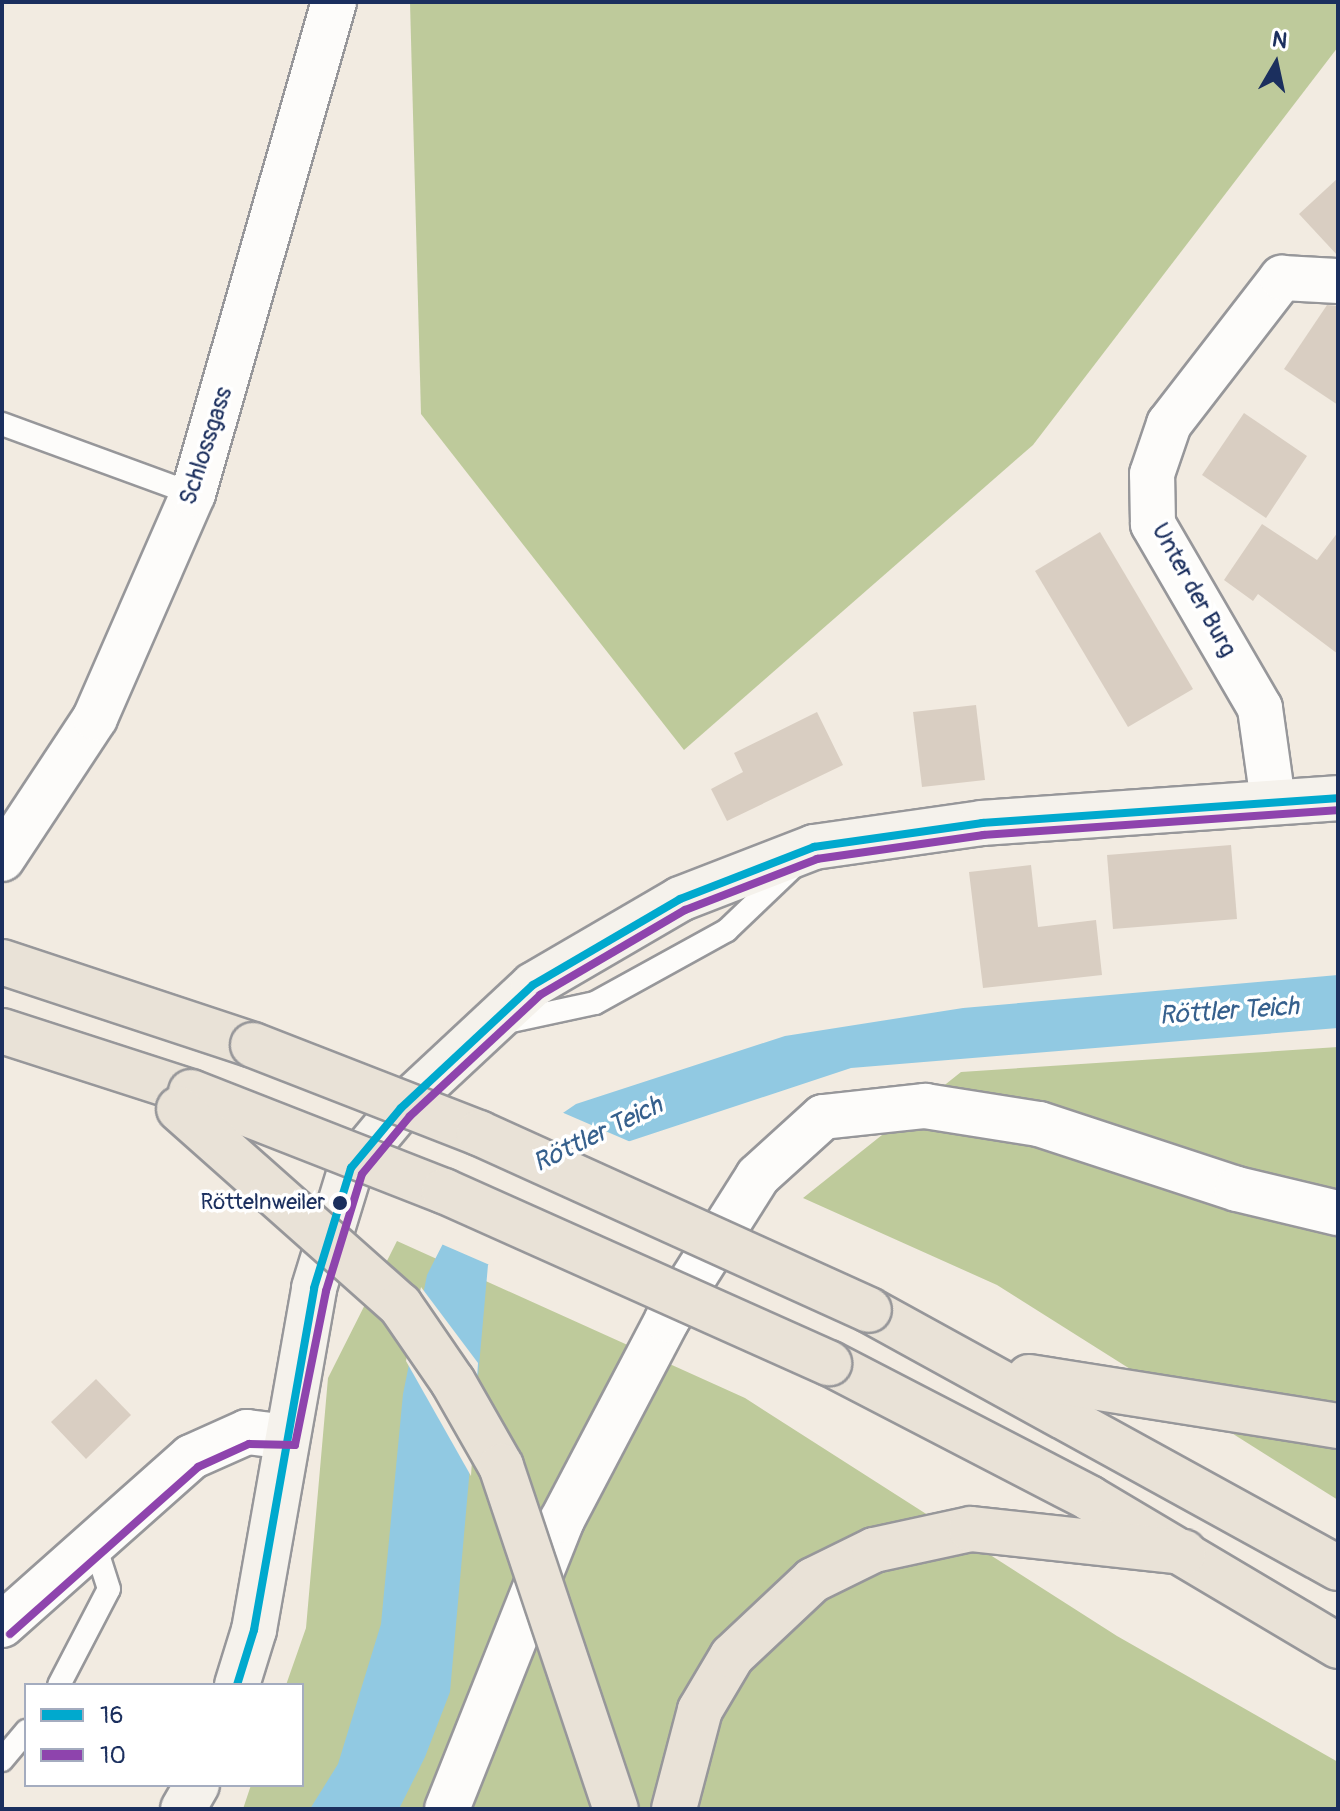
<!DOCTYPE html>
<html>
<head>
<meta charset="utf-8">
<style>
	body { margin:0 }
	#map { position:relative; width:1340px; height:1811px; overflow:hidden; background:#f2ebe1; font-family:Pangolin,sans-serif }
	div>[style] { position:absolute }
	.forest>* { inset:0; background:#beca9b }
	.water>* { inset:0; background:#91c9e2 }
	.pier>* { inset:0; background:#f2ebe1 }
	.building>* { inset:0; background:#d9cec2 }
	.roads { filter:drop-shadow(2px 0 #97979a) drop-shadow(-2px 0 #97979a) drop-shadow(0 2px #97979a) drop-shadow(0 -2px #97979a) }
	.lane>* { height:22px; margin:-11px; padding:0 11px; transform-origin:11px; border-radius:11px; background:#fdfcfa }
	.street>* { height:44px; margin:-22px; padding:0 22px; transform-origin:22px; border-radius:22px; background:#fdfcfa }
	.secondary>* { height:44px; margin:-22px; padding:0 22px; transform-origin:22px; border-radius:22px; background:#f5f2ec }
	.highway>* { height:44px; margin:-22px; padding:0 22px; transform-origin:22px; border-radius:22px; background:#e9e2d7 }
	.bridges { filter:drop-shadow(2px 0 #97979a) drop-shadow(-2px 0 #97979a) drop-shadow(0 2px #97979a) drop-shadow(0 -2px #97979a) }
	.highway-bridge>* { height:44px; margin:-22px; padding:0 22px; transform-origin:22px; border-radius:22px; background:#e9e2d7 }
	.bus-1>* { height:8px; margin:-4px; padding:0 4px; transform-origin:4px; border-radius:4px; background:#00a9ce }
	.bus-2>* { height:8px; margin:-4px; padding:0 4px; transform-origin:4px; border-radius:4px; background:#8e44ad }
	.dots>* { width:22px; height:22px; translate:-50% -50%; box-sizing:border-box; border:4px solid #fff; border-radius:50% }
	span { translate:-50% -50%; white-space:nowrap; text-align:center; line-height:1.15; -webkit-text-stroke:7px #fff; paint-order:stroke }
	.bus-label { font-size:22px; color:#1b2f5e }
	.right { translate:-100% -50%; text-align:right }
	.street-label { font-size:24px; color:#1b2f5e }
	.water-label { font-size:26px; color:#36608d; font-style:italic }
	.frame { position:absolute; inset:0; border:4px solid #1b2f5e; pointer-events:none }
	.legend { position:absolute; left:24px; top:1683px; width:280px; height:104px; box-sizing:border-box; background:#fff; border:2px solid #a4acbf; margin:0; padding:10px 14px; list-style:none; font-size:24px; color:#1b2f5e }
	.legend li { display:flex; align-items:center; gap:16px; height:40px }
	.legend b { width:40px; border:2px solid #a4acbf }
	.north { position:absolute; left:1236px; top:24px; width:80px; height:80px; -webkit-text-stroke:6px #fff; paint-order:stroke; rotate:9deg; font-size:22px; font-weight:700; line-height:32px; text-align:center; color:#1b2f5e }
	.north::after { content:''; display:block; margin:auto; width:28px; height:36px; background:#1b2f5e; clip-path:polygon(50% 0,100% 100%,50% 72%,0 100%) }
</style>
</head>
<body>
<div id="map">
	<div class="forest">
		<div style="clip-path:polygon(410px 2px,1338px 2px,1338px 47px,1033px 445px,684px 750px,421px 414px)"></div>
		<div style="clip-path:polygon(1338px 1047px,1338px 1500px,997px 1285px,803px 1198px,961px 1072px)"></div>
		<div style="clip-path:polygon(397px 1241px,745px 1398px,1117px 1636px,1338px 1762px,1338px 1809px,243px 1809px,251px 1785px,302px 1785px,302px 1685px,286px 1685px,306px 1628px,328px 1378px)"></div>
	</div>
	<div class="water">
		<div style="clip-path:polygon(1338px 975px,1338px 1028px,851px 1068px,606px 1149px,553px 1185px,488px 1265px,450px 1692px,425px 1757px,399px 1809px,310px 1809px,338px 1764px,381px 1624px,403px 1394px,427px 1275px,481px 1169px,576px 1104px,785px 1036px,963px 1008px)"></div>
	</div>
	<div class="pier">
		<div style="clip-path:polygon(559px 1111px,633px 1143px,556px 1188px,492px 1266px,439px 1243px,479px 1166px)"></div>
		<div style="clip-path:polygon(421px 1287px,478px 1363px,471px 1476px,406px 1361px)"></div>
	</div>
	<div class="building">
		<div style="clip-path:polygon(1338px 178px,1338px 256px,1299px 214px)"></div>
		<div style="clip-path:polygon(1327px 305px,1338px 306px,1338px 405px,1284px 369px)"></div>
		<div style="clip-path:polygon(1244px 413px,1307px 456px,1266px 518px,1202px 475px)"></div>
		<div style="clip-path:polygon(1262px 524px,1317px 560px,1338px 532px,1338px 654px,1258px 594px,1253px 601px,1224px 580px)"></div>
		<div style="clip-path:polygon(1100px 532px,1193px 689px,1128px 727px,1035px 571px)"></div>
		<div style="clip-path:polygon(976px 705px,985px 780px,922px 787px,913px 712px)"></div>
		<div style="clip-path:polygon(817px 712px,843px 765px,727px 821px,711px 789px,743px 772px,734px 753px)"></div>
		<div style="clip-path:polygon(1231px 845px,1237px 919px,1113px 929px,1107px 855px)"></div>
		<div style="clip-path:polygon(1031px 865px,1038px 927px,1096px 920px,1102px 975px,983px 988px,969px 872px)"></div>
		<div style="clip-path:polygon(96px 1379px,131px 1415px,86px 1459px,51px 1422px)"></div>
	</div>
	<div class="roads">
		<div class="lane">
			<div style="left:2px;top:424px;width:203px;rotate:20.1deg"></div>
			<div style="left:502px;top:1023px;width:95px;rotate:-12.1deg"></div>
			<div style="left:595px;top:1003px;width:151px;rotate:-28.9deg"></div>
			<div style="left:727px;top:930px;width:91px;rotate:-43.7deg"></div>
			<div style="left:59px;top:1685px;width:108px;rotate:-62.5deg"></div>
			<div style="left:109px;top:1589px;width:49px;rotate:-107.7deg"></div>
			<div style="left:2px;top:1760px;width:38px;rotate:-50deg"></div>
		</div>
		<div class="street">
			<div style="left:1273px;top:801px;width:94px;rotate:-98deg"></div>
			<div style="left:1260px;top:708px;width:213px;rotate:-120.2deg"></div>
			<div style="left:1153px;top:524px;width:50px;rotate:-91.1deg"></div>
			<div style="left:1152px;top:474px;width:53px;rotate:-71.2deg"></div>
			<div style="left:1169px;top:424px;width:185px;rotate:-52.3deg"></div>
			<div style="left:1282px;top:278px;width:56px;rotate:3.1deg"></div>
			<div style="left:2px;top:859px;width:169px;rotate:-56.6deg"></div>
			<div style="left:95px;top:718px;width:244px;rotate:-66.4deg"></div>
			<div style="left:193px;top:494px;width:512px;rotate:-74.01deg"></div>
			<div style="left:2px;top:1625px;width:253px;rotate:-41.6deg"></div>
			<div style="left:191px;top:1457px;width:61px;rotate:-24.1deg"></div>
			<div style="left:247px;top:1432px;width:39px;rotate:7deg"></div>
			<div style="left:447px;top:1809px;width:311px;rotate:-68.3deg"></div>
			<div style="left:562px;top:1520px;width:226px;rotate:-62.3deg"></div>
			<div style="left:667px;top:1320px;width:170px;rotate:-57.7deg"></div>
			<div style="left:758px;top:1176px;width:88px;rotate:-42.2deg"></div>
			<div style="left:823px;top:1117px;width:103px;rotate:-6.2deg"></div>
			<div style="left:925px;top:1106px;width:115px;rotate:9deg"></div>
			<div style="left:1039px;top:1124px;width:208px;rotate:18.2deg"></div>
			<div style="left:1237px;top:1189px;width:104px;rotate:13.4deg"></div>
		</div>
		<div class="secondary">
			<div style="left:237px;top:1685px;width:58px;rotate:-72.8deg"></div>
			<div style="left:254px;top:1630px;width:347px;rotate:-80deg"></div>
			<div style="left:314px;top:1288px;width:126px;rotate:-72.9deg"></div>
			<div style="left:351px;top:1168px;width:78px;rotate:-50.2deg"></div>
			<div style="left:401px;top:1108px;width:180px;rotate:-43deg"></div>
			<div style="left:533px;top:985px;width:170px;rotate:-30.3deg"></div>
			<div style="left:680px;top:899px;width:144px;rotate:-21.2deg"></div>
			<div style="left:814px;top:847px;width:170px;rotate:-8.1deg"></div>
			<div style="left:982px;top:823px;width:357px;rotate:-4deg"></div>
			<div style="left:183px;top:1809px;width:28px;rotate:-60deg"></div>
		</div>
		<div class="highway">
			<div style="left:2px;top:962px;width:264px;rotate:18.3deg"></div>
			<div style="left:2px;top:1031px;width:199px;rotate:17.9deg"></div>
			<div style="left:869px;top:1310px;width:535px;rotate:28.82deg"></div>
			<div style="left:829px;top:1363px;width:293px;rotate:27.4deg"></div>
			<div style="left:1089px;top:1498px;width:290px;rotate:30.7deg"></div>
			<div style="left:1029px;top:1377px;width:313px;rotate:9deg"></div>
			<div style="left:674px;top:1809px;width:102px;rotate:-75.3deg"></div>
			<div style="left:700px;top:1710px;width:63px;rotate:-59.3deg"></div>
			<div style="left:732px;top:1656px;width:111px;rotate:-43.2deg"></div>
			<div style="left:813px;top:1580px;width:68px;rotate:-26.2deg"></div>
			<div style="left:874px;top:1550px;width:99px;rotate:-12.2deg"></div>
			<div style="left:971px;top:1529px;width:214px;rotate:6.2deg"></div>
		</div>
	</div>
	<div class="bridges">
		<div class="highway-bridge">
			<div style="left:253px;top:1045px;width:243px;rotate:21.3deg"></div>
			<div style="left:479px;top:1133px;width:428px;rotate:24.4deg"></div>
			<div style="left:191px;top:1092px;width:272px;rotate:21.4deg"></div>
			<div style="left:444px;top:1191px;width:422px;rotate:24.1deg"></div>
			<div style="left:179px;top:1109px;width:295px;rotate:41.6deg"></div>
			<div style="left:400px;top:1305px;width:93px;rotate:55.5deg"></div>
			<div style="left:453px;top:1382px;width:97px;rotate:60.3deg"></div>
			<div style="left:501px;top:1466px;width:362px;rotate:71.5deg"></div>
		</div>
	</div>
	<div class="bus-1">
		<div style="left:237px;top:1685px;width:58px;rotate:-72.8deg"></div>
		<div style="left:254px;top:1630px;width:347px;rotate:-80deg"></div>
		<div style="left:314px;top:1288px;width:126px;rotate:-72.9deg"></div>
		<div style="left:351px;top:1168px;width:78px;rotate:-50.2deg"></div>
		<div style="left:401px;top:1108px;width:180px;rotate:-43deg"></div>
		<div style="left:533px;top:985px;width:170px;rotate:-30.3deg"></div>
		<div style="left:680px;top:899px;width:144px;rotate:-21.2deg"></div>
		<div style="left:814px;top:847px;width:170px;rotate:-8.1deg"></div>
		<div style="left:982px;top:823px;width:357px;rotate:-4deg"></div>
	</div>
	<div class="bus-2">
		<div style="left:10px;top:1634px;width:251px;rotate:-41.6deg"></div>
		<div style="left:198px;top:1467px;width:56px;rotate:-24.3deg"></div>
		<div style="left:249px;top:1444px;width:46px;rotate:1.2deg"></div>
		<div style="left:295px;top:1445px;width:157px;rotate:-78.6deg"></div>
		<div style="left:326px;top:1291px;width:122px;rotate:-72.9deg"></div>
		<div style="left:362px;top:1174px;width:75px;rotate:-50.4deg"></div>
		<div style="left:410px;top:1116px;width:178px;rotate:-42.9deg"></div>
		<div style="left:540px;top:995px;width:168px;rotate:-30.4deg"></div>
		<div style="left:685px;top:910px;width:142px;rotate:-21.1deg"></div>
		<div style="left:817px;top:859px;width:168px;rotate:-8.2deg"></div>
		<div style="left:983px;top:835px;width:356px;rotate:-4deg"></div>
	</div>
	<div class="dots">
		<div style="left:340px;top:1203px;background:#1b2f5e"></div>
	</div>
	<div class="bus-label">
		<span class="right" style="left:325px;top:1203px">Röttelnweiler</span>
	</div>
	<div class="street-label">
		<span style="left:206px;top:446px;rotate:-72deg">Schlossgass</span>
		<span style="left:1194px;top:590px;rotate:61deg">Unter der Burg</span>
	</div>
	<div class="water-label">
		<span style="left:1229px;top:1012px;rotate:-4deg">Röttler Teich</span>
		<span style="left:598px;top:1135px;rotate:-26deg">Röttler Teich</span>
	</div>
	<div class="frame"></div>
	<ul class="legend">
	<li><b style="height:10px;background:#00a9ce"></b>16</li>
	<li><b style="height:10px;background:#8e44ad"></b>10</li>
	</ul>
	<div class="north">N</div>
</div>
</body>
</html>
